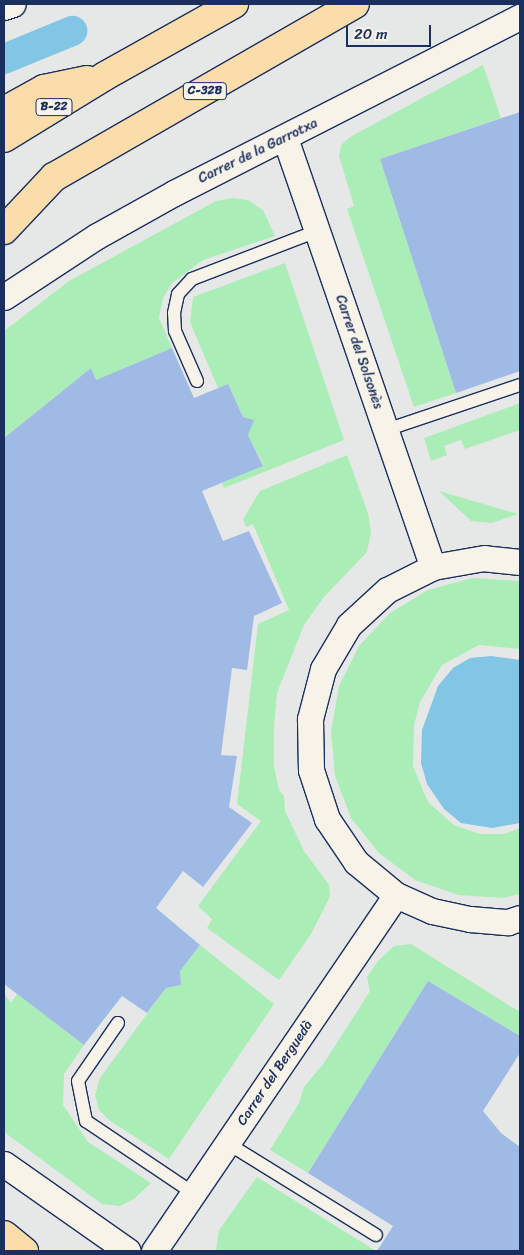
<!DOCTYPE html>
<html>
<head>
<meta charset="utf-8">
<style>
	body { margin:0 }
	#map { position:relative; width:524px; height:1255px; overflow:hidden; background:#e6e8e8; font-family:Sriracha,sans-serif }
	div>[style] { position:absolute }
	.green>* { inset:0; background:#abedb6 }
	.water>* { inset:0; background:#83c5e4 }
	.canal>* { height:30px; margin:-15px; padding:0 15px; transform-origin:15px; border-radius:15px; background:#83c5e4 }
	.building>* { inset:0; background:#a0bae6 }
	.roads { filter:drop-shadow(1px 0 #1b2f5e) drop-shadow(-1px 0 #1b2f5e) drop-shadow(0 1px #1b2f5e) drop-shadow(0 -1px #1b2f5e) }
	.service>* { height:12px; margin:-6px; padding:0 6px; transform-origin:6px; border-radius:6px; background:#f7f3e8 }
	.minor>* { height:25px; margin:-12.5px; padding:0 12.5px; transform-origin:12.5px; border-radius:12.5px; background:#f7f3e8 }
	.trunk>* { height:28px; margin:-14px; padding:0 14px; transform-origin:14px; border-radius:14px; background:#faddab }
	.motorway>* { height:28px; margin:-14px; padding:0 14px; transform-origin:14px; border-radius:14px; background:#faddab }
	span { translate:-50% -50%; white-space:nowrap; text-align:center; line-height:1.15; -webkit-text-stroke:4px #f7f3e8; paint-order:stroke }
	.shield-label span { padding:1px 4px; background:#f7f3e8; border:1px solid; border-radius:4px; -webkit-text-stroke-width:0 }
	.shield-label { font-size:12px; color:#1b2f5e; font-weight:700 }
	.street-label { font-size:14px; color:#1b2f5e }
	.frame { position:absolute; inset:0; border:5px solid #1b2f5e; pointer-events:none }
	.scale { position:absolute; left:346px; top:25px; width:85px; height:22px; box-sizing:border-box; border:2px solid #1b2f5e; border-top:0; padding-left:6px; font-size:15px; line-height:18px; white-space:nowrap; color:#1b2f5e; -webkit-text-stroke:4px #f7f3e8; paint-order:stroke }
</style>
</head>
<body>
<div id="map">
	<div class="green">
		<div style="clip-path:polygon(483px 65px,501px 118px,380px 159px,456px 393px,414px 407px,347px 209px,354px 206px,339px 156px,341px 145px,350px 137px)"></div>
		<div style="clip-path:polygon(232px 198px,248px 200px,263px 210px,275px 236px,203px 260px,172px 283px,163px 298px,159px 318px,172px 348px,96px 380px,91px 368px,4px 438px,4px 331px,69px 281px,216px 201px)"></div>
		<div style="clip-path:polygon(285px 263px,344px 440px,224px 488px,222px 483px,263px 465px,248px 435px,253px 420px,243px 417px,228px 385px,218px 388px,190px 322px,193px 297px)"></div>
		<div style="clip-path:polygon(520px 403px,520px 430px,465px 449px,461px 440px,444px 446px,447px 455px,431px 461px,424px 438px)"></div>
		<div style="clip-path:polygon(347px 455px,368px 513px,371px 533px,367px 552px,324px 597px,304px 625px,277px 693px,274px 726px,274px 766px,279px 790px,284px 796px,285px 811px,304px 851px,329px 885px,330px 897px,311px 934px,279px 980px,207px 928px,212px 919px,198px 906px,261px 821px,237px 804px,258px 624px,289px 610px,253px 524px,246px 527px,243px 519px,260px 491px)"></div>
		<div style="clip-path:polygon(439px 491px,518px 514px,492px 523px,471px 521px)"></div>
		<div style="clip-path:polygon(472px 578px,520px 581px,520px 649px,479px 645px,442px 665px,420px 702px,414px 725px,413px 766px,428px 802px,454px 825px,480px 834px,504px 834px,520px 828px,520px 894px,503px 898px,458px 895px,415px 880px,379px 853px,351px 818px,335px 776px,331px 731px,339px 686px,359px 646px,390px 613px,428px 590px)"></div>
		<div style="clip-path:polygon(411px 944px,520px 1012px,520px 1036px,428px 981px,308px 1173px,270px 1150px,299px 1103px,304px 1087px,324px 1063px,370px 991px,367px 977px,378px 961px,394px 946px)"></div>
		<div style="clip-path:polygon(200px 945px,274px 1004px,169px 1159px,109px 1120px,99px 1110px,95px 1095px,100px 1078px,166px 988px,181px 985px,180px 971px)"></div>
		<div style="clip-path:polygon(4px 993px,11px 1003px,17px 994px,84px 1045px,64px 1074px,63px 1105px,88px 1142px,151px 1183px,134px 1199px,120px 1206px,102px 1204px,4px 1132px)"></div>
		<div style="clip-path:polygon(257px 1177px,376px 1251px,377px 1251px,216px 1251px,219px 1230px)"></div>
	</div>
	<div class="water">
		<div style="clip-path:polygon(491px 656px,520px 660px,520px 823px,492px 828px,461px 823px,444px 809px,427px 784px,421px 763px,422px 730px,438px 686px,453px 668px,470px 658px)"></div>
	</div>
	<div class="canal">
		<div style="left:4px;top:59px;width:74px;rotate:-22.4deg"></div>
	</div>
	<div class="building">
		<div style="clip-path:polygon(520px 112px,520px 371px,456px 393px,380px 159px)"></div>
		<div style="clip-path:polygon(172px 348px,194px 398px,228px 384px,243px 417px,254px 420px,248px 435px,263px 466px,202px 491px,223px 541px,249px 531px,282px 603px,254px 616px,247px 670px,232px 668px,221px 755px,237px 756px,229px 807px,252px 823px,203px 887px,183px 871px,156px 908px,200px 945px,180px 971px,181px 985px,166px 988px,147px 1013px,122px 996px,84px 1045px,4px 984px,4px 438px,91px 368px,96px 380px)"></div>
		<div style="clip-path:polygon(428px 981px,520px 1036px,520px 1053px,483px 1111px,501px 1133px,520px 1147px,520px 1251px,377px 1251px,393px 1226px,308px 1173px)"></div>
	</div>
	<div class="roads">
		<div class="service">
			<div style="left:197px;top:381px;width:55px;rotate:-113.7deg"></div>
			<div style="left:175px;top:331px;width:18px;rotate:-93deg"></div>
			<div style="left:174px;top:313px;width:19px;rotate:-78deg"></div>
			<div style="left:178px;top:294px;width:21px;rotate:-47deg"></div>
			<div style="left:192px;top:279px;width:134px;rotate:-21deg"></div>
			<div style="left:386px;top:430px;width:141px;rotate:-18.6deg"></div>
			<div style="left:118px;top:1023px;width:70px;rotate:124.6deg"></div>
			<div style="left:78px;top:1081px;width:41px;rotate:78.7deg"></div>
			<div style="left:86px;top:1121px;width:129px;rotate:33.9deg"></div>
			<div style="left:227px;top:1143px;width:175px;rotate:31.7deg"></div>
		</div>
		<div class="minor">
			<div style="left:4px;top:7px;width:9px;rotate:-18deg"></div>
			<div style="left:285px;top:138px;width:454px;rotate:71deg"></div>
			<div style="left:4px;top:297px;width:111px;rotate:-33.3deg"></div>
			<div style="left:97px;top:236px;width:88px;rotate:-29.2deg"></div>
			<div style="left:174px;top:193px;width:388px;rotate:-27deg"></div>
			<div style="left:520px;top:562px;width:36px;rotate:-174deg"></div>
			<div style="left:484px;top:558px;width:52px;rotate:170deg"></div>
			<div style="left:433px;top:567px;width:51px;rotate:153.4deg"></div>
			<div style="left:387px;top:590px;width:52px;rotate:137.4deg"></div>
			<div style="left:349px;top:625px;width:51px;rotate:120.6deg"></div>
			<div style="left:323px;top:669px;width:52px;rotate:104.6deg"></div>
			<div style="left:310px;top:719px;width:51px;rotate:88.9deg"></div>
			<div style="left:311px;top:770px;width:52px;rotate:71.9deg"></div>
			<div style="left:327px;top:819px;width:52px;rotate:56deg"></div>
			<div style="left:356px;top:862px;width:52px;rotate:39.5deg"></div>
			<div style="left:396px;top:895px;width:39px;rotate:24deg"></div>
			<div style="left:432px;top:911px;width:39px;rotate:12deg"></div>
			<div style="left:470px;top:919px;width:38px;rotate:5deg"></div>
			<div style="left:508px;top:922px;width:13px;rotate:-18deg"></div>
			<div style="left:4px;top:1164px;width:151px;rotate:35.1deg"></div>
			<div style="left:154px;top:1251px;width:430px;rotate:-55.8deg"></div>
		</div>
		<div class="trunk">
			<div style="left:105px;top:76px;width:148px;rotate:-29.2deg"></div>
			<div style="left:54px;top:177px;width:347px;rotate:-29.9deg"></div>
		</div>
		<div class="motorway">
			<div style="left:4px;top:111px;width:46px;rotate:-28.8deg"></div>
			<div style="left:44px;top:89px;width:44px;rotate:-11.8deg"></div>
			<div style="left:4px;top:138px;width:119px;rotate:-31.5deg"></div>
			<div style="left:4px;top:230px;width:73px;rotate:-46.7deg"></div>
			<div style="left:4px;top:1235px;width:26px;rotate:39deg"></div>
		</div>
	</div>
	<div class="shield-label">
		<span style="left:205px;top:91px">C-32B</span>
		<span style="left:54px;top:107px">B-22</span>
	</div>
	<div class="street-label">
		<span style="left:258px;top:151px;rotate:-26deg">Carrer de la Garrotxa</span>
		<span style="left:359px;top:352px;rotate:71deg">Carrer del Solsonès</span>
		<span style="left:275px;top:1073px;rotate:-56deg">Carrer del Berguedà</span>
	</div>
	<div class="frame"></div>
	<div class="scale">20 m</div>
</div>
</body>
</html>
